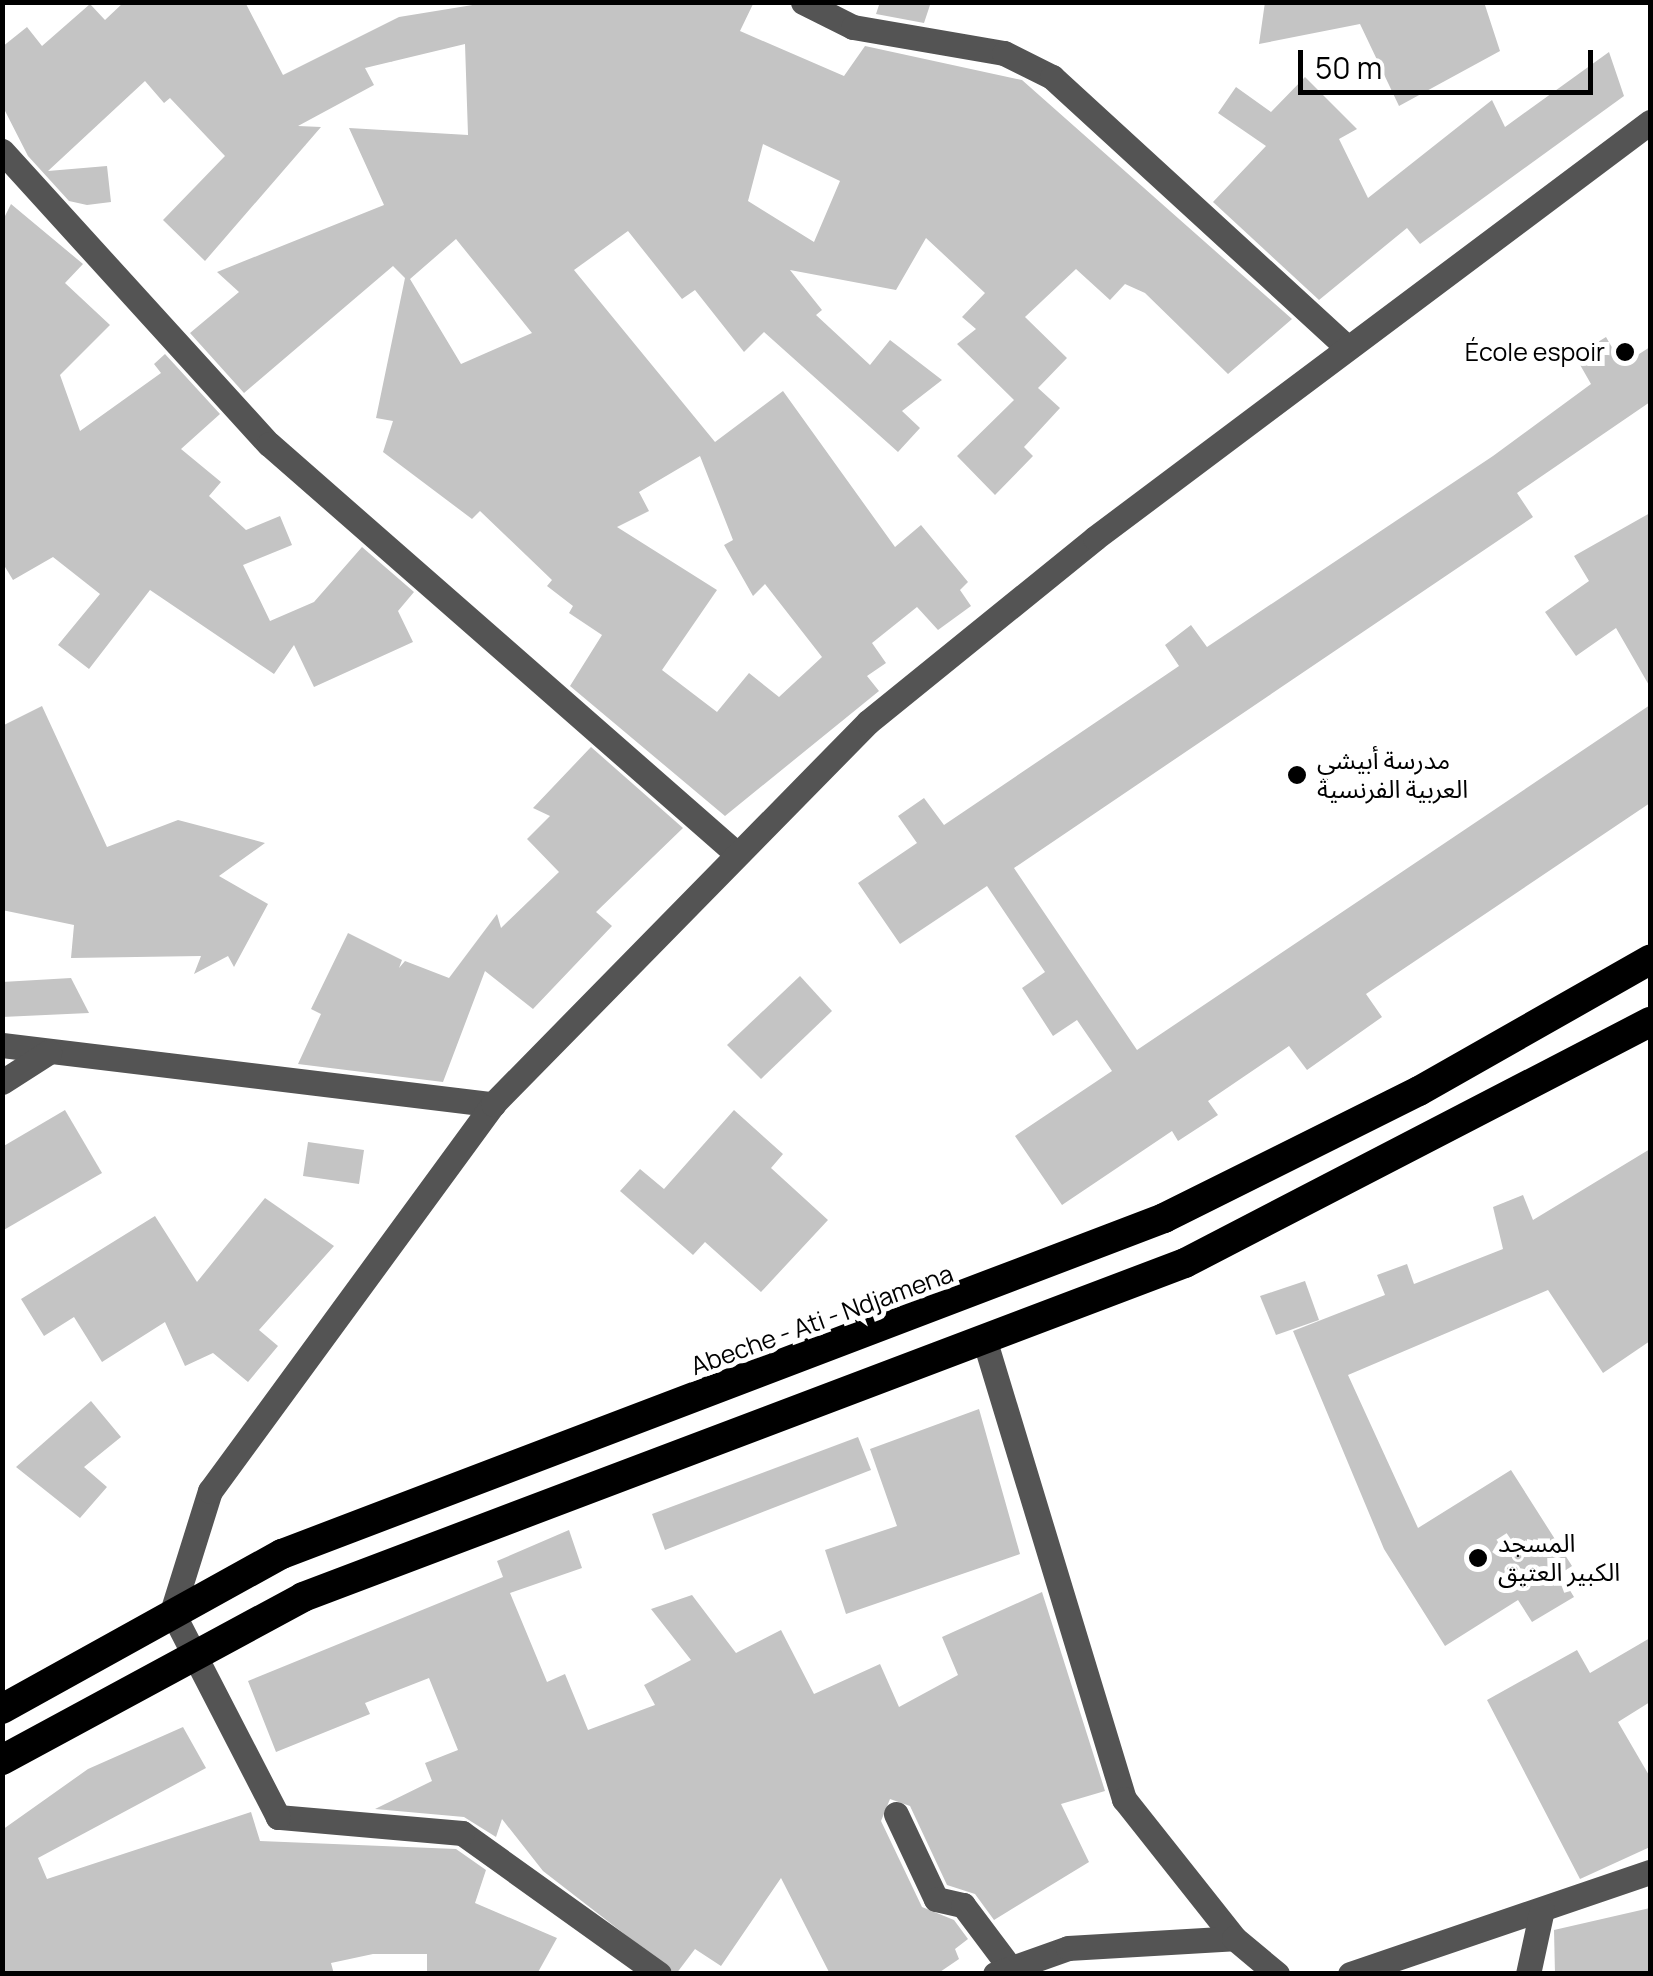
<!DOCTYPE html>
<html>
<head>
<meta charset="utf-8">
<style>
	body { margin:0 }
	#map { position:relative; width:1653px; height:1976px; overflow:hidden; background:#fff; font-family:Manrope,"Noto Sans Arabic",sans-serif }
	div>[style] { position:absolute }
	.building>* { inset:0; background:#c4c4c4 }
	.minor>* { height:25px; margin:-12.5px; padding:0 12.5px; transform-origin:12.5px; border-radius:12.5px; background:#545454 }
	.highway>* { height:30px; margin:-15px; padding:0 15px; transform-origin:15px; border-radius:15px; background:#000 }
	.dots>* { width:28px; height:28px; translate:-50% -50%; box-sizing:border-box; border:5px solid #fff; border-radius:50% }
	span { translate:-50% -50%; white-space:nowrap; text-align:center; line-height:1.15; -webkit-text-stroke:10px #fff; paint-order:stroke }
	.poi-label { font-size:25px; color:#000 }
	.right { translate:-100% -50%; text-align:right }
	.left { translate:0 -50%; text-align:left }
	.street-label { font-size:25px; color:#000 }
	.frame { position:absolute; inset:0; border:5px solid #000; pointer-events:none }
	.scale { position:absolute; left:1298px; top:50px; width:295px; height:45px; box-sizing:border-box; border:5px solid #000; border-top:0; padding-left:12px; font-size:30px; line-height:35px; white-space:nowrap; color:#000; -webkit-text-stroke:8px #fff; paint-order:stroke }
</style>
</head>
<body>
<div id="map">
	<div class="building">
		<div style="clip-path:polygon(evenodd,124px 2px,245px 2px,283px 75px,399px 17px,491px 2px,754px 2px,740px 31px,844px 76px,865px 46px,1022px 80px,1292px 319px,1228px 374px,1145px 293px,1125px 284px,1110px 300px,1076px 269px,1025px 317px,1067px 358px,1038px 388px,1060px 408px,1024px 447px,1033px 456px,995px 495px,957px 456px,1014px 400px,957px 344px,976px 329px,962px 317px,985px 293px,926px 238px,896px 290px,790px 270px,822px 310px,816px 315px,870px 365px,890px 340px,942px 380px,902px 411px,920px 428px,898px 452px,764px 332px,744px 352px,695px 290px,682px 299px,628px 231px,574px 270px,715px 442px,783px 391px,895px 547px,921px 525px,968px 582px,960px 590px,971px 606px,938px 630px,917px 607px,872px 643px,886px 663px,867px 676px,879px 691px,725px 816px,570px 686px,602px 635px,569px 613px,573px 606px,547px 586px,552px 580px,480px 511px,472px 519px,383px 452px,393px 421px,376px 418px,405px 278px,393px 266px,244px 393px,190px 333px,239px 292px,217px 272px,384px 205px,349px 128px,468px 135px,465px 44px,365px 68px,374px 85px,298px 126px,321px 127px,205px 261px,163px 220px,225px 156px,170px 98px,164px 103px,145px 81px,48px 171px,107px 166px,111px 202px,87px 205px,69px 201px,28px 156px,2px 105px,2px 47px,27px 27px,42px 46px,90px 4px,105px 20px,124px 2px,763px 144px,840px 181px,814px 242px,748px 201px,763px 144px,124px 2px,456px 239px,532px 333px,461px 364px,410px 279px,456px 239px,124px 2px,700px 456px,733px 540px,724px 545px,753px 596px,765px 584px,822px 657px,779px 697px,749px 673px,717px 712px,662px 670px,717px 590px,617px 527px,649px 511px,639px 492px,700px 456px)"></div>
		<div style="clip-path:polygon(880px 2px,931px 2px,924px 23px,876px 14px)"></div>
		<div style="clip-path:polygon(1265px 2px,1484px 2px,1500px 51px,1399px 106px,1360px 24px,1259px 44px)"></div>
		<div style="clip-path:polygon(1609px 52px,1624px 96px,1420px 244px,1407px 228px,1319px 300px,1213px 202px,1266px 146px,1218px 113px,1236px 87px,1271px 112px,1305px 77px,1357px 129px,1339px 139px,1368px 198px,1492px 100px,1505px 127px)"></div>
		<div style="clip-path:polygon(11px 204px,83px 264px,65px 283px,110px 325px,60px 375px,80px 431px,161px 373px,154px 364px,165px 354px,220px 414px,181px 449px,221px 482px,209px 496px,246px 530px,280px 516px,292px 545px,243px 565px,270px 621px,314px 602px,362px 547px,414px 592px,398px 611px,413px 642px,314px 687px,294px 645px,274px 674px,150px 590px,89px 669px,58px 645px,100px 594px,53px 557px,13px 580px,2px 562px,2px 222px)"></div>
		<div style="clip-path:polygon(1606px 337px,1622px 365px,1650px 347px,1650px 402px,1517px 493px,1533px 517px,1014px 868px,1137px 1050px,1650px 705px,1650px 803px,1366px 994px,1382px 1017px,1307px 1070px,1289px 1046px,1208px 1101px,1218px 1115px,1178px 1141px,1172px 1131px,1062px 1205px,1015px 1136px,1112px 1071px,1077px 1020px,1053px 1036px,1022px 988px,1045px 972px,987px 886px,900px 944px,858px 883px,917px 843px,898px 816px,924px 798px,944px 825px,1179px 666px,1165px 645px,1191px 625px,1207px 647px,1493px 456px,1591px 384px,1575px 356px)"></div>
		<div style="clip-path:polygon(1650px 513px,1650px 687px,1616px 628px,1576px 656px,1545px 612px,1589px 581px,1574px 556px)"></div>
		<div style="clip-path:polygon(42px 706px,107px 847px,178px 820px,265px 843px,219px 876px,268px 904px,234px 967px,228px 956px,194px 974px,201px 956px,71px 958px,74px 925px,2px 910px,2px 726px)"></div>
		<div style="clip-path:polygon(591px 747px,683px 828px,596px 912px,612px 926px,533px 1009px,485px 971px,443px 1082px,298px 1064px,321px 1014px,311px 1009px,348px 933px,402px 960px,399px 968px,405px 961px,449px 978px,497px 914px,501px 928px,559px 872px,527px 839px,550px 816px,533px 808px)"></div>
		<div style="clip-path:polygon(800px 976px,832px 1011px,761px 1079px,727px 1045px)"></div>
		<div style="clip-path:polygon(71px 978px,89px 1013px,2px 1017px,2px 982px)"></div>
		<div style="clip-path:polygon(65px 1110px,102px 1173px,2px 1231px,2px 1147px)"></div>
		<div style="clip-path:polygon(734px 1110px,783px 1154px,771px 1168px,828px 1220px,761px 1292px,705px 1242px,693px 1255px,620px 1191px,640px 1169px,664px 1189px)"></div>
		<div style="clip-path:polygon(308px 1142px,364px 1150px,359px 1184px,303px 1176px)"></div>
		<div style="clip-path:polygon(1650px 1149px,1650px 1341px,1603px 1373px,1548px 1290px,1348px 1375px,1418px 1528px,1511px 1470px,1572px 1566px,1560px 1574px,1574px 1597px,1532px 1622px,1518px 1600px,1445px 1646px,1384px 1549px,1293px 1331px,1385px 1295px,1377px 1275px,1407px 1264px,1414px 1284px,1503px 1249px,1493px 1207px,1523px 1195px,1533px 1220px)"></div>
		<div style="clip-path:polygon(265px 1198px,334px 1246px,259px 1330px,278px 1346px,248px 1382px,213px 1353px,185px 1366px,165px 1322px,102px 1362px,74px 1317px,44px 1336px,21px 1299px,155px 1216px,197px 1282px)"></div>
		<div style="clip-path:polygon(1305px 1281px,1319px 1320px,1276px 1335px,1260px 1296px)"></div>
		<div style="clip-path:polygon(91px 1401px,121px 1437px,84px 1467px,107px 1487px,80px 1518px,16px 1467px)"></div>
		<div style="clip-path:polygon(979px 1409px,1020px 1554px,846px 1614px,825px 1550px,897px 1526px,870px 1449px)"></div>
		<div style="clip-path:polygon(858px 1437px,871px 1470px,665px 1550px,652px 1514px)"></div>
		<div style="clip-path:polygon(569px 1530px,582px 1568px,510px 1593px,547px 1682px,565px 1674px,588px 1730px,655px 1705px,644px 1685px,691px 1660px,651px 1609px,692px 1595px,736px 1653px,781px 1630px,814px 1694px,880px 1664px,899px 1707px,958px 1675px,942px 1637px,1042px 1592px,1105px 1791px,1061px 1804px,1089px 1862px,994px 1920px,975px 1894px,947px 1885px,910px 1806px,890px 1799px,881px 1821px,922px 1907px,954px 1920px,968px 1939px,955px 1949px,959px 1959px,937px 1974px,830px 1974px,781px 1878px,721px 1966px,695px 1949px,676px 1974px,543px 1871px,502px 1819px,496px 1837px,464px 1817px,375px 1809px,432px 1781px,425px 1763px,458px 1750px,429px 1678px,365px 1703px,370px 1714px,276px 1752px,248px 1681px,503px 1577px,497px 1561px)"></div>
		<div style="clip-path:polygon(1650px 1638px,1650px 1702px,1618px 1722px,1650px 1777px,1650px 1847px,1580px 1879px,1487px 1700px,1577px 1650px,1590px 1673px)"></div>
		<div style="clip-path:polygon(183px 1727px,206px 1768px,38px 1858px,47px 1879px,251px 1812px,260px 1841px,456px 1849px,486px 1870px,475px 1903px,557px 1938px,537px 1974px,427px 1974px,427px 1954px,373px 1954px,331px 1963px,334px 1974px,2px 1974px,2px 1830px,88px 1769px)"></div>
		<div style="clip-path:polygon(1650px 1908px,1650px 1974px,1555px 1974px,1554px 1930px)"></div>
	</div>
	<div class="minor">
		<div style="left:803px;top:2px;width:56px;rotate:26.6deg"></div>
		<div style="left:853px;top:27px;width:153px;rotate:9.8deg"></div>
		<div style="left:1004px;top:53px;width:54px;rotate:26.6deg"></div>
		<div style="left:1052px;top:77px;width:400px;rotate:42.5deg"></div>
		<div style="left:2px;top:151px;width:396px;rotate:47.7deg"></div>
		<div style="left:269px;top:444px;width:622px;rotate:41.22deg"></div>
		<div style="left:2px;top:1045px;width:495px;rotate:6.9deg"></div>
		<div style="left:2px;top:1082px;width:56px;rotate:-32.6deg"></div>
		<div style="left:986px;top:1345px;width:475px;rotate:73.1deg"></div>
		<div style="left:1124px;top:1799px;width:177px;rotate:51.6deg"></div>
		<div style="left:896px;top:1814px;width:94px;rotate:64.8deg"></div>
		<div style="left:936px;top:1899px;width:28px;rotate:13deg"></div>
		<div style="left:963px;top:1905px;width:75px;rotate:53.1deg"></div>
		<div style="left:659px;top:1974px;width:242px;rotate:-144.4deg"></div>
		<div style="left:462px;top:1833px;width:185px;rotate:-175deg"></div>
		<div style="left:278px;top:1817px;width:231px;rotate:-117.3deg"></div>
		<div style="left:172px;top:1612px;width:127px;rotate:-72.6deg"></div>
		<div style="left:210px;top:1491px;width:479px;rotate:-53.8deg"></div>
		<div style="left:493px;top:1104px;width:535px;rotate:-45.53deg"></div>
		<div style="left:868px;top:722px;width:292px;rotate:-39deg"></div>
		<div style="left:1095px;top:538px;width:694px;rotate:-36.85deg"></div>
		<div style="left:995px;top:1974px;width:77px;rotate:-19.6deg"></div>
		<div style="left:1068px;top:1948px;width:166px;rotate:-3.4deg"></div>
		<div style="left:1234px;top:1938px;width:56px;rotate:39.9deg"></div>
		<div style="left:1350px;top:1974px;width:317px;rotate:-18.8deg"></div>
		<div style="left:1528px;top:1974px;width:66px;rotate:-77.8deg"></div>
	</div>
	<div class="highway">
		<div style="left:2px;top:1709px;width:320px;rotate:-29deg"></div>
		<div style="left:282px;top:1554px;width:944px;rotate:-20.85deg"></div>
		<div style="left:1164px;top:1218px;width:285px;rotate:-26.5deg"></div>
		<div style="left:1419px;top:1091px;width:266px;rotate:-29.6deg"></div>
		<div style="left:2px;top:1760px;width:342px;rotate:-28.4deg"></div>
		<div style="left:303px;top:1597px;width:943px;rotate:-20.74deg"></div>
		<div style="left:1185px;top:1263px;width:524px;rotate:-27.4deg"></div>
	</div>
	<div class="dots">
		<div style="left:1625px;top:352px;background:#000"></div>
		<div style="left:1297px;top:775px;background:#000"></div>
		<div style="left:1478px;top:1558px;background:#000"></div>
	</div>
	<div class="poi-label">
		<span class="right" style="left:1605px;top:352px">École espoir</span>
		<span class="left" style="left:1317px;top:775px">مدرسة أبيشي<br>العربية الفرنسية</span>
		<span class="left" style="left:1498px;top:1558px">المسجد<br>الكبير العتيق</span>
	</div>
	<div class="street-label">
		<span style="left:822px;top:1320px;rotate:-20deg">Abeche - Ati - Ndjamena</span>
	</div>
	<div class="frame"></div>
	<div class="scale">50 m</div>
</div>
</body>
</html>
